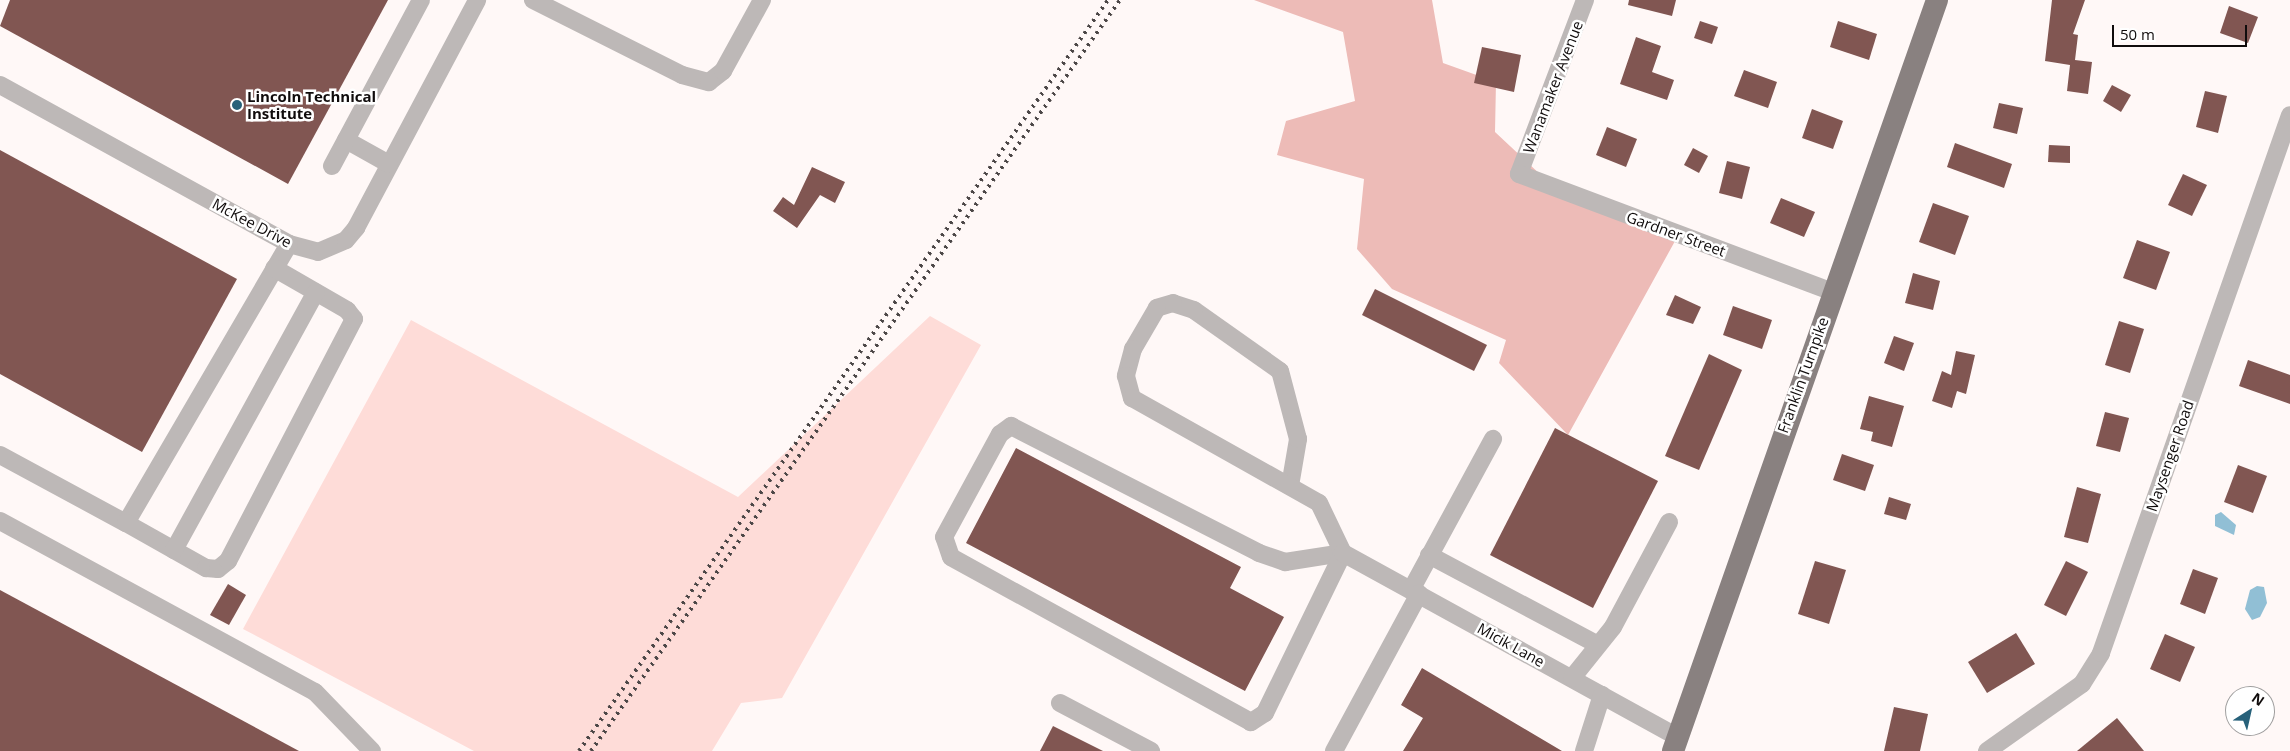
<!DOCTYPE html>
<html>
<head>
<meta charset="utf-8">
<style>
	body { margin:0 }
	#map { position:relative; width:2290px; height:751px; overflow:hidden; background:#fff8f7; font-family:"Open Sans",sans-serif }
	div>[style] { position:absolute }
	.green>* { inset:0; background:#fedcd8 }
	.forest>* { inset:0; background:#edbbb7 }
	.water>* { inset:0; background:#91bfd5 }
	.building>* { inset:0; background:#815652 }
	.minor>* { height:18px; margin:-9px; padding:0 9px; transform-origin:9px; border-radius:9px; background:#bdb8b7 }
	.major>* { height:22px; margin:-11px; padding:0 11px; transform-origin:11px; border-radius:11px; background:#898180 }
	.rail>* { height:4px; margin-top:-2px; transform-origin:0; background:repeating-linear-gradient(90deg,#4c4747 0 2.5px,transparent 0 7.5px) }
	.dots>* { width:14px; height:14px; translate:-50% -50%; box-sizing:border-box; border:2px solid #fff; border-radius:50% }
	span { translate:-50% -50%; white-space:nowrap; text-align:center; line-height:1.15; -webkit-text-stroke:5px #fff; paint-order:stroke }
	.street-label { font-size:15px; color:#100c0c }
	.poi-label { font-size:15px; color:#100c0c; font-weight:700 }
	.left { translate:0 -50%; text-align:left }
	.north { position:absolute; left:2225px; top:686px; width:50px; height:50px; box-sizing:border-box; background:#fff; border:1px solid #9f9e9e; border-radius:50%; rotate:35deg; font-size:14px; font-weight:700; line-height:20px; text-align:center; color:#100c0c }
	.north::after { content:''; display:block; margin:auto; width:18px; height:22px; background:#27617a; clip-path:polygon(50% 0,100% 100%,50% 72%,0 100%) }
	.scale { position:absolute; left:2112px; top:25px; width:135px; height:22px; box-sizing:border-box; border:2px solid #100c0c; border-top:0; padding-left:6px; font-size:15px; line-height:18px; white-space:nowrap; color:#100c0c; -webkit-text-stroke:4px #fff; paint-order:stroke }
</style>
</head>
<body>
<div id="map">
	<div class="green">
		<div style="clip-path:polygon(930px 316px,981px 345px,782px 698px,741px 703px,712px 751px,474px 751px,243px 629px,411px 320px,738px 497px)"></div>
	</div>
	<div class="forest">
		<div style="clip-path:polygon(1254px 0,1432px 0,1443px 63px,1496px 82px,1495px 132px,1543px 177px,1680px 232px,1568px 435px,1499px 363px,1506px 340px,1392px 289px,1357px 249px,1364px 179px,1277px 155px,1286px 121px,1355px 101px,1343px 32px)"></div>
	</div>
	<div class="water">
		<div style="clip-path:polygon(2221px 512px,2236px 525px,2234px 535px,2215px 526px,2215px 515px)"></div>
		<div style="clip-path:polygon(2257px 586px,2264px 587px,2267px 603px,2260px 617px,2252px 620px,2245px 609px,2250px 590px)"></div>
	</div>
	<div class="building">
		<div style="clip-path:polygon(10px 0,388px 0,288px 184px,0 26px)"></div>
		<div style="clip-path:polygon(1629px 0,1676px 0,1672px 16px,1628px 5px)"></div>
		<div style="clip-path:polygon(2052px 0,2085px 0,2073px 34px,2078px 35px,2075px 60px,2092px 62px,2088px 94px,2067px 91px,2070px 65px,2045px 61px)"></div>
		<div style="clip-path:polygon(2229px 6px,2258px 17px,2248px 43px,2220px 33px)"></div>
		<div style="clip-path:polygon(1700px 21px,1718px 27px,1712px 44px,1694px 38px)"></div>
		<div style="clip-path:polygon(1838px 21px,1877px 34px,1869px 60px,1830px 47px)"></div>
		<div style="clip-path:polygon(1636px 37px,1661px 46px,1652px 72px,1674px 80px,1667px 100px,1620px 84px)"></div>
		<div style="clip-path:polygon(1482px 47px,1521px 55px,1514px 92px,1474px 83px)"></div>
		<div style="clip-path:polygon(1744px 70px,1777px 82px,1768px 108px,1734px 96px)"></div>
		<div style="clip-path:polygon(2112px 85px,2131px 95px,2121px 112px,2103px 101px)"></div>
		<div style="clip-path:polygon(2205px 91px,2227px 96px,2218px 133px,2196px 127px)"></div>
		<div style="clip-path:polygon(1999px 103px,2023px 108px,2017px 134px,1993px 128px)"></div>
		<div style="clip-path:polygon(1812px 109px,1843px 121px,1833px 149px,1802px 138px)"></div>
		<div style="clip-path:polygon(1607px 127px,1637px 139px,1626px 167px,1596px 155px)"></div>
		<div style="clip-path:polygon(1955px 143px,2012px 164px,2004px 188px,1947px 167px)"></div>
		<div style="clip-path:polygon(2049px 145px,2070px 146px,2070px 163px,2048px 162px)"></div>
		<div style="clip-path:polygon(1693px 148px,1708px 156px,1699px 173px,1684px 165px)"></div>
		<div style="clip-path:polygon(0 150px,237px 279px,142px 452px,0 374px)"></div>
		<div style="clip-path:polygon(1727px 161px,1750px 167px,1742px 199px,1719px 193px)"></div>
		<div style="clip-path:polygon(812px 167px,845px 182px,835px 203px,820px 195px,797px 228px,773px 211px,783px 197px,794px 205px)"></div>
		<div style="clip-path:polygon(2183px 174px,2207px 185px,2192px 216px,2168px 205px)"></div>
		<div style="clip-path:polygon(1781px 198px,1815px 212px,1804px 237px,1770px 223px)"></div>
		<div style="clip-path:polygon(1933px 203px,1969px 216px,1955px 255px,1919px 242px)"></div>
		<div style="clip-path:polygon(2137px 240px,2170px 252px,2156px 290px,2123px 278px)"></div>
		<div style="clip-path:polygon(1913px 273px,1940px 281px,1933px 310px,1905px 303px)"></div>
		<div style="clip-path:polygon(1375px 289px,1487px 345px,1474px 371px,1362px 315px)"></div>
		<div style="clip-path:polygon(1675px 295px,1701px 307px,1693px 324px,1666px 315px)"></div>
		<div style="clip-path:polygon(1733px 306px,1772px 320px,1762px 349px,1723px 335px)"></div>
		<div style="clip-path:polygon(2119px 321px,2144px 329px,2130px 373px,2105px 365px)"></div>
		<div style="clip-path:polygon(1894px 336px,1914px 343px,1904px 371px,1884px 363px)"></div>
		<div style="clip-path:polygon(1956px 351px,1975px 355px,1966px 394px,1957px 391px,1952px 408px,1932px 401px,1942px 371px,1951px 375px)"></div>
		<div style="clip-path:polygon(1709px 354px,1742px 370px,1699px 470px,1665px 456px)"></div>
		<div style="clip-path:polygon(2248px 360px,2290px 375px,2290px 404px,2239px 386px)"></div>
		<div style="clip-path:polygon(1869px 396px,1904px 406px,1892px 447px,1871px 441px,1873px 432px,1860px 429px)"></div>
		<div style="clip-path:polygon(2105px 412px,2129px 418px,2120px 452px,2096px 446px)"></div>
		<div style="clip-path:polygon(1555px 428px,1658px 481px,1593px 608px,1490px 555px)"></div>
		<div style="clip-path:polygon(1016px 448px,1241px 567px,1230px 588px,1284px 617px,1245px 691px,966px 543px)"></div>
		<div style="clip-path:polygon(1842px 454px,1874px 465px,1865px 491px,1833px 480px)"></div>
		<div style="clip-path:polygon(2238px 465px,2267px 476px,2253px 513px,2224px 502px)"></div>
		<div style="clip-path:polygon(2077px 487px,2101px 494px,2088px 543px,2064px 537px)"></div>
		<div style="clip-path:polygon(1889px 497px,1911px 504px,1906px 520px,1884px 514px)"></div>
		<div style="clip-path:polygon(1815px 561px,1846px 570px,1829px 624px,1798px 614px)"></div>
		<div style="clip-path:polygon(2066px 561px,2088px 572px,2066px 616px,2044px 605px)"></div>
		<div style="clip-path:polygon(2193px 569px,2218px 578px,2205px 614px,2180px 604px)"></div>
		<div style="clip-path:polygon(228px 584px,246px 595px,229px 625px,210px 615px)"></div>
		<div style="clip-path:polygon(0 590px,299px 751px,0 751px)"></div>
		<div style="clip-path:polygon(2016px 633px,2035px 664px,1987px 693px,1968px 662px)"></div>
		<div style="clip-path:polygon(2165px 634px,2195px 647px,2180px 682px,2150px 669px)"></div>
		<div style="clip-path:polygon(1422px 668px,1562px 751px,1403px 751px,1423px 718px,1401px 705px)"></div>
		<div style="clip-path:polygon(1894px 707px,1928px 714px,1920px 751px,1884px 751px)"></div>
		<div style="clip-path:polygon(2117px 718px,2144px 751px,2077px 751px)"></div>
		<div style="clip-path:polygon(1053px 726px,1103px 751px,1040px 751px)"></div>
	</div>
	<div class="minor">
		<div style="left:533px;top:0;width:167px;rotate:26.7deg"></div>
		<div style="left:682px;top:75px;width:28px;rotate:15deg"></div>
		<div style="left:709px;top:82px;width:18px;rotate:-38deg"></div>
		<div style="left:723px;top:71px;width:81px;rotate:-61.2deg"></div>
		<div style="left:1585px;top:0;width:186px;rotate:110.8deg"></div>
		<div style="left:1519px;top:174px;width:335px;rotate:20.6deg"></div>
		<div style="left:0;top:85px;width:330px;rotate:28.8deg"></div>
		<div style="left:289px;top:244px;width:30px;rotate:15deg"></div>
		<div style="left:318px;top:252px;width:30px;rotate:-23deg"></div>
		<div style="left:346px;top:240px;width:16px;rotate:-50deg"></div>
		<div style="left:356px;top:228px;width:258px;rotate:-62deg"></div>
		<div style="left:346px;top:140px;width:49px;rotate:29.2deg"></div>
		<div style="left:332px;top:166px;width:188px;rotate:-61.8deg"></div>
		<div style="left:1011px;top:426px;width:279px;rotate:27.1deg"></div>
		<div style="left:1259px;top:553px;width:28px;rotate:19deg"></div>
		<div style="left:1285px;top:562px;width:59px;rotate:-8.8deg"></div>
		<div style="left:1343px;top:553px;width:178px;rotate:116deg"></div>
		<div style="left:1265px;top:713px;width:17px;rotate:147deg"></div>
		<div style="left:1251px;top:722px;width:342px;rotate:-151.2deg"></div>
		<div style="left:951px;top:557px;width:21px;rotate:-109deg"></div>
		<div style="left:944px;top:537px;width:117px;rotate:-61.5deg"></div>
		<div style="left:1000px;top:434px;width:14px;rotate:-36deg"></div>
		<div style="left:0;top:455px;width:143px;rotate:28.4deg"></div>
		<div style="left:126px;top:523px;width:323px;rotate:-59.7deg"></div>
		<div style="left:1290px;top:486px;width:48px;rotate:-80.3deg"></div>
		<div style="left:1298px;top:439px;width:70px;rotate:-104.8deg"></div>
		<div style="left:1280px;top:371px;width:105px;rotate:-144.7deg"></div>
		<div style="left:1194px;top:310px;width:22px;rotate:-162deg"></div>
		<div style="left:1173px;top:303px;width:17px;rotate:163deg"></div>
		<div style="left:1157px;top:308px;width:48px;rotate:120.3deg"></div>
		<div style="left:1133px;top:349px;width:28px;rotate:105deg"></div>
		<div style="left:1126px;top:376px;width:23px;rotate:75deg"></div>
		<div style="left:1132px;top:398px;width:214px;rotate:29.3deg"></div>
		<div style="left:1319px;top:503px;width:55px;rotate:64.4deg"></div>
		<div style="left:0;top:521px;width:358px;rotate:28.5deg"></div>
		<div style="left:315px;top:692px;width:82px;rotate:46deg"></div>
		<div style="left:126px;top:523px;width:92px;rotate:29.4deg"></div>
		<div style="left:206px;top:568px;width:12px;rotate:5deg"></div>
		<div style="left:218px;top:569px;width:13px;rotate:-39deg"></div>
		<div style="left:228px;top:561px;width:273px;rotate:-62.5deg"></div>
		<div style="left:354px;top:319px;width:11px;rotate:-128deg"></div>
		<div style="left:347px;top:310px;width:84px;rotate:-150.1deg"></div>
		<div style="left:174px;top:550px;width:294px;rotate:-61.2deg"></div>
		<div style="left:1343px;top:553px;width:382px;rotate:28.8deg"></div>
		<div style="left:1429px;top:555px;width:191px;rotate:28deg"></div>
		<div style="left:1411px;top:590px;width:172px;rotate:-61.5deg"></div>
		<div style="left:1572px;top:678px;width:65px;rotate:-51.2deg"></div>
		<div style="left:1613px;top:627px;width:119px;rotate:-61.9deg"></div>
		<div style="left:1060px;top:703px;width:103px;rotate:27.8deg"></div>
		<div style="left:1334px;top:751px;width:179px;rotate:-61.6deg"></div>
		<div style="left:1584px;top:751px;width:59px;rotate:-72.2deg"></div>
		<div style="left:1987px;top:751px;width:116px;rotate:-35.2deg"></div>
		<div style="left:2082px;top:684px;width:36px;rotate:-58deg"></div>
		<div style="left:2101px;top:653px;width:570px;rotate:-70.64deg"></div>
	</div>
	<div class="major">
		<div style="left:1673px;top:751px;width:796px;rotate:-70.63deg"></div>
	</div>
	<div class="rail">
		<div style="left:579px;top:751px;width:919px;rotate:-54.84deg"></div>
		<div style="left:591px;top:751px;width:919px;rotate:-54.84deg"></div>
	</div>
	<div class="dots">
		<div style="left:237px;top:105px;background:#27617a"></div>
	</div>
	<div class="street-label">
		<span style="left:1553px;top:87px;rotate:-69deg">Wanamaker Avenue</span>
		<span style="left:252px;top:223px;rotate:28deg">McKee Drive</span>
		<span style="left:1676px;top:234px;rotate:20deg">Gardner Street</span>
		<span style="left:1803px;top:375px;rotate:-70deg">Franklin Turnpike</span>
		<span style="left:2170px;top:456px;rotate:-71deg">Maysenger Road</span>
		<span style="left:1511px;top:645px;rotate:29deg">Micik Lane</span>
	</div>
	<div class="poi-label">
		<span class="left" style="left:247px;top:105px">Lincoln Technical<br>Institute</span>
	</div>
	<div class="north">N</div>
	<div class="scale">50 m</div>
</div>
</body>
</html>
